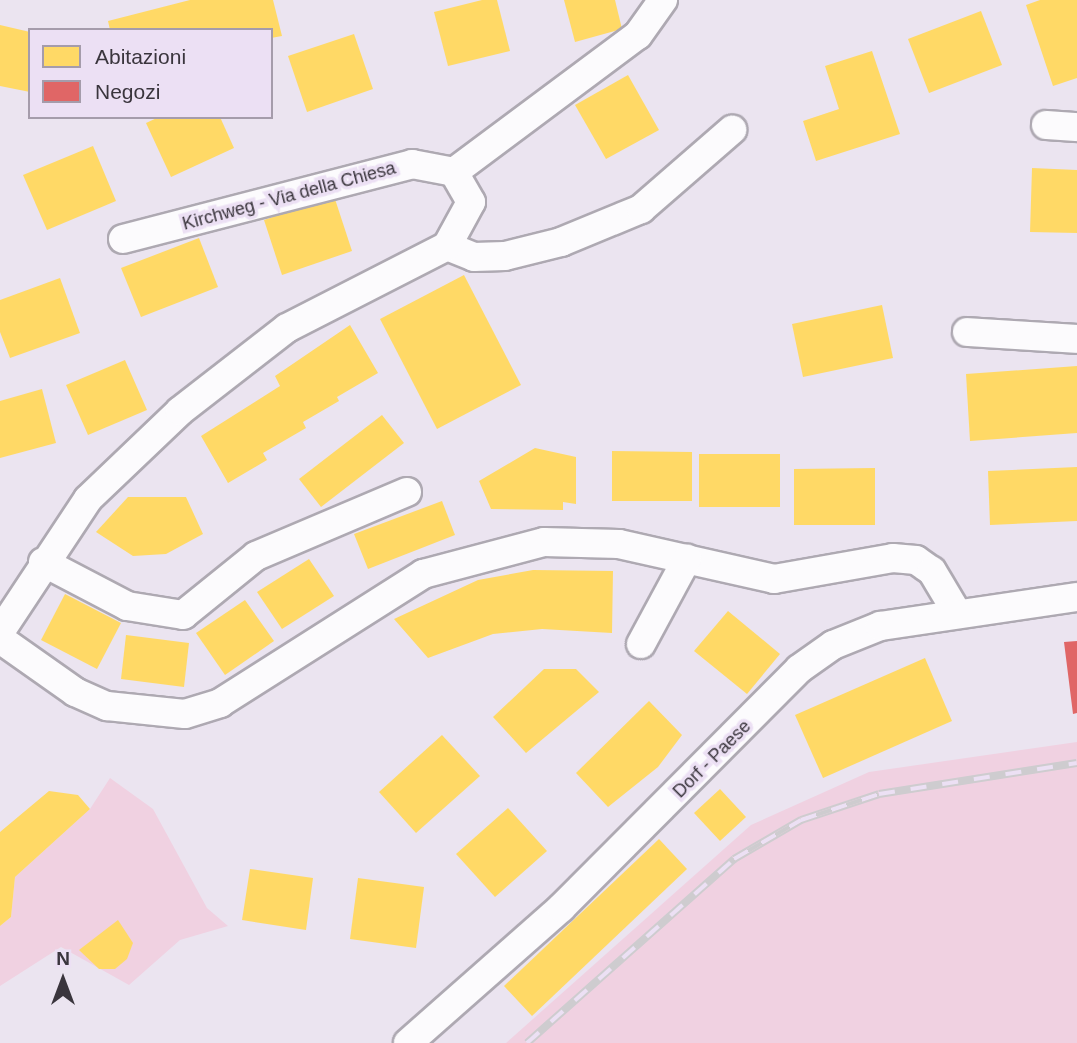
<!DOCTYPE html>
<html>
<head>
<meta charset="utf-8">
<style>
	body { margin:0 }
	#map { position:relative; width:1077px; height:1043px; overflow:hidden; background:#ebe4f0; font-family:Helvetica,sans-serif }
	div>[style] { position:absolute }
	.green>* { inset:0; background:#f0d1e1 }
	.homes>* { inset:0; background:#ffd966 }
	.shops>* { inset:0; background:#e06666 }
	.roads { filter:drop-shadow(2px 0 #aea9b2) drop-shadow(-2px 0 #aea9b2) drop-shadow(0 2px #aea9b2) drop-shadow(0 -2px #aea9b2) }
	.minor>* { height:28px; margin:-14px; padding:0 14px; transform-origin:14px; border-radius:14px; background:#fcfbfd }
	.rail>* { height:8px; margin-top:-4px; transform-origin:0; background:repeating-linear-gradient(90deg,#ece0f4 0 16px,#cecccf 0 32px); box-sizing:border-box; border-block:2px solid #cecccf }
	span { translate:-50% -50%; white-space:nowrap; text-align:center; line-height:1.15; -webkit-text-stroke:7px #ece0f4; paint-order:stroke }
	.street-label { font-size:18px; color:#3a353d }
	.legend { position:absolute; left:28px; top:28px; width:245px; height:91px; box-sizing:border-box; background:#ece0f4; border:2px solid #a59cab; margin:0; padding:9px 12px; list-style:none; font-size:21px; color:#3a353d }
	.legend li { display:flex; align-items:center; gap:14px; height:35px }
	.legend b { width:35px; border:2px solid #a59cab }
	.north { position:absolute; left:28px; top:945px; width:70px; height:70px; -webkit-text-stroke:5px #ece0f4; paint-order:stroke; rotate:0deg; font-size:19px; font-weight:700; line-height:28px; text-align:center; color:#3a353d }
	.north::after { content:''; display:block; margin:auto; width:24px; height:32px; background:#3a353d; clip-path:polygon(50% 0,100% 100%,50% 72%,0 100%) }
</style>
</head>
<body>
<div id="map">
	<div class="green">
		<div style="clip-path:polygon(1077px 742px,1077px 1043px,506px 1043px,751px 825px,869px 772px)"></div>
		<div style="clip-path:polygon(110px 778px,153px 809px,207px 908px,228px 926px,180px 940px,129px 985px,61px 947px,0 986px,0 926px,11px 917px,15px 877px,90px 809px)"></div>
	</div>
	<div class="homes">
		<div style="clip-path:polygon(190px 0,273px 0,282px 36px,271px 38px,271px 30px,110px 30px,108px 21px)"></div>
		<div style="clip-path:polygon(482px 0,497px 0,510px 51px,448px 66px,434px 12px)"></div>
		<div style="clip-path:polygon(564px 0,615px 0,622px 29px,575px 42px)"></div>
		<div style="clip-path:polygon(1040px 0,1077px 0,1077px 78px,1053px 86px,1026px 5px)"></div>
		<div style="clip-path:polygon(981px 11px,1002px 65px,929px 93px,908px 39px)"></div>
		<div style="clip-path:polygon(0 25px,30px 32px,30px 92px,0 86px)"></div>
		<div style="clip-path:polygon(354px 34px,373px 89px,307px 112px,288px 56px)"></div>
		<div style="clip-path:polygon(872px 51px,900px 134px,816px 161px,803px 121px,839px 109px,825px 66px)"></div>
		<div style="clip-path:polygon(628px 75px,659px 130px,606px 159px,575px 105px)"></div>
		<div style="clip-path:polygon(159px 117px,220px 117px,234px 148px,171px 177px,146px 123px)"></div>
		<div style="clip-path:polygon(93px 146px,116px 201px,47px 230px,23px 175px)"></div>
		<div style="clip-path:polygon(1032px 168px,1077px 170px,1077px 233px,1030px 232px)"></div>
		<div style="clip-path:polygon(334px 196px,352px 251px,282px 275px,264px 220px)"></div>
		<div style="clip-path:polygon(199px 238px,218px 287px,141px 317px,121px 268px)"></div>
		<div style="clip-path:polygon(464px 275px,521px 385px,437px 429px,380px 319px)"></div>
		<div style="clip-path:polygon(60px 278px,80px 333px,10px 358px,0 332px,0 300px)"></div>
		<div style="clip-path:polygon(882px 305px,893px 358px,803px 377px,792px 324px)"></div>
		<div style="clip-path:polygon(350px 325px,378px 373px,337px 397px,339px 401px,303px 422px,306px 428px,263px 453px,267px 460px,228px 483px,201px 436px,280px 386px,275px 376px)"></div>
		<div style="clip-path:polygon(125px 360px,147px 410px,88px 435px,66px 385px)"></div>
		<div style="clip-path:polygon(1077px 366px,1077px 433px,970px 441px,966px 374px)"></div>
		<div style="clip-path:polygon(42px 389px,56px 443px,0 458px,0 401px)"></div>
		<div style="clip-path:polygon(382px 415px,404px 443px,321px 507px,299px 479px)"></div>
		<div style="clip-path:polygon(535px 448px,576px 457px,576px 504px,563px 502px,563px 510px,491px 509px,479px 481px)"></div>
		<div style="clip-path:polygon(612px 451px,692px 452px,692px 501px,612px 501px)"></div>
		<div style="clip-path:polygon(699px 454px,780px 454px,780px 507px,699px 507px)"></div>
		<div style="clip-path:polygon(1077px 467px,1077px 521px,990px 525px,988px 471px)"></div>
		<div style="clip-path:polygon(875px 468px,875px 525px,794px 525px,794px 469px)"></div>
		<div style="clip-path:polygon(128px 497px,186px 497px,203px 534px,166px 554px,133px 556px,96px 532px)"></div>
		<div style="clip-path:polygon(442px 501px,455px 535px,368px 569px,354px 534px)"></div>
		<div style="clip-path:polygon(309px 559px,334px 596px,282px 629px,257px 592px)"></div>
		<div style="clip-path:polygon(533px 570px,613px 571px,612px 633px,542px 629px,493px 634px,428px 658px,394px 619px,478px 580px)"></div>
		<div style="clip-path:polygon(65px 594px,121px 623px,97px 669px,41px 640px)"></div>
		<div style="clip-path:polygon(245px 600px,274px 641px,225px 675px,196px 633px)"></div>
		<div style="clip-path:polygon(728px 611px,780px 654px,747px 694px,694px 651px)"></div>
		<div style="clip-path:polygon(126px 635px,189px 643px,184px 687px,121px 679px)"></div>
		<div style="clip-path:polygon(925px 658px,952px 721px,823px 778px,795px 715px)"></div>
		<div style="clip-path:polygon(544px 669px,576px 669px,599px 692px,526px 753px,493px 717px)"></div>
		<div style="clip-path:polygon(649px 701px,682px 735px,658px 767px,608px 807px,576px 773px)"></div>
		<div style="clip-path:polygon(442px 735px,480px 776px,416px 833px,379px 792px)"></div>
		<div style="clip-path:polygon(720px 789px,746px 817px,720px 841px,694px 813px)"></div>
		<div style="clip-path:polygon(49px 791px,78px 795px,90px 809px,15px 877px,11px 917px,0 926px,0 832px)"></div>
		<div style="clip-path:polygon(508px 808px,547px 851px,495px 897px,456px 854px)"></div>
		<div style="clip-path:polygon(659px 839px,687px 869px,532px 1016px,504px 986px)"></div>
		<div style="clip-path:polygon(250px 869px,313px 878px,306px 930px,242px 920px)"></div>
		<div style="clip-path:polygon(358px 878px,424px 887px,416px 948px,350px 939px)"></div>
		<div style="clip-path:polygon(118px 920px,133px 943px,127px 959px,115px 969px,99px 969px,79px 950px)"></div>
	</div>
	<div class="shops">
		<div style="clip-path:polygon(1077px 641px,1077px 713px,1073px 714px,1064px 642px)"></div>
	</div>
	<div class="roads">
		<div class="minor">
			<div style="left:1046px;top:125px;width:31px;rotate:4deg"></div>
			<div style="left:123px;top:239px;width:299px;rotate:-14.5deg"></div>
			<div style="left:412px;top:164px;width:43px;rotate:10.8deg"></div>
			<div style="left:447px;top:246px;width:29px;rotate:22deg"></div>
			<div style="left:474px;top:257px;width:31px;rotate:-2deg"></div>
			<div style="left:505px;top:256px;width:58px;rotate:-14deg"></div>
			<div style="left:561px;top:242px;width:87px;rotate:-22.4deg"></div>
			<div style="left:641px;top:209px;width:121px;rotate:-41deg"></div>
			<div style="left:967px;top:332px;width:110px;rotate:3.6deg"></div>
			<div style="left:43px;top:562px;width:95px;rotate:27.6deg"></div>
			<div style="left:127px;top:606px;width:57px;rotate:9.1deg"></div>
			<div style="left:183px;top:615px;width:94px;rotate:-38.9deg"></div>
			<div style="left:256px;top:556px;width:164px;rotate:-23deg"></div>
			<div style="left:0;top:632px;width:159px;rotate:-56.5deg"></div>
			<div style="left:88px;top:499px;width:127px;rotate:-43.7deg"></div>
			<div style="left:180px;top:411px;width:135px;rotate:-37.8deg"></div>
			<div style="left:287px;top:328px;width:180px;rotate:-27.1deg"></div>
			<div style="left:447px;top:246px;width:50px;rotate:-61.4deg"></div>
			<div style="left:471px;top:202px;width:34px;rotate:-120deg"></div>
			<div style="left:454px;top:172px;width:229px;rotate:-36.7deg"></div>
			<div style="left:638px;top:35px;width:43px;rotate:-54.5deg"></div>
			<div style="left:0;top:639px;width:92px;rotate:35.2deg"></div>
			<div style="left:75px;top:692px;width:35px;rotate:24deg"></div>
			<div style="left:107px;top:706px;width:78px;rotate:5.9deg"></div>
			<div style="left:185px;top:714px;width:37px;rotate:-17deg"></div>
			<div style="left:220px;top:703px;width:241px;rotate:-32.4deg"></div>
			<div style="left:423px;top:574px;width:125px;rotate:-14.8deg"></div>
			<div style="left:544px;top:542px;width:75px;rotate:1.5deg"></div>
			<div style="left:619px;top:544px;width:159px;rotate:12.7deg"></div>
			<div style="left:774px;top:579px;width:121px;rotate:-10deg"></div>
			<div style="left:893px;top:558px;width:23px;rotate:5deg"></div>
			<div style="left:916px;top:560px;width:19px;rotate:35deg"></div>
			<div style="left:932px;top:571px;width:49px;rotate:59.2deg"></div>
			<div style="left:641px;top:644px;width:97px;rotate:-61.6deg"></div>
			<div style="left:408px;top:1043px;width:204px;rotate:-41.4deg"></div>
			<div style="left:561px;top:908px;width:337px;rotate:-45.1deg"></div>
			<div style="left:799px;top:669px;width:42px;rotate:-35.2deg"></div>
			<div style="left:833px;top:645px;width:51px;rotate:-22deg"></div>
			<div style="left:880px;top:626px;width:199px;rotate:-8.4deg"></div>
		</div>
	</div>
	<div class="rail">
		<div style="left:527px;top:1043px;width:277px;rotate:-41.6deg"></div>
		<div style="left:734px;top:859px;width:78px;rotate:-30.2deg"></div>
		<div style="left:801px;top:820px;width:82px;rotate:-18.4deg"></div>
		<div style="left:879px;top:794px;width:200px;rotate:-8.9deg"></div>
	</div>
	<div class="street-label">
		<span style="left:289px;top:196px;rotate:-15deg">Kirchweg - Via della Chiesa</span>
		<span style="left:712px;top:759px;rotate:-45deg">Dorf - Paese</span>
	</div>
	<ul class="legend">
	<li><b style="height:19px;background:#ffd966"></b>Abitazioni</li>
	<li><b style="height:19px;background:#e06666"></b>Negozi</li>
	</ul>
	<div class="north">N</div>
</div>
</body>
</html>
